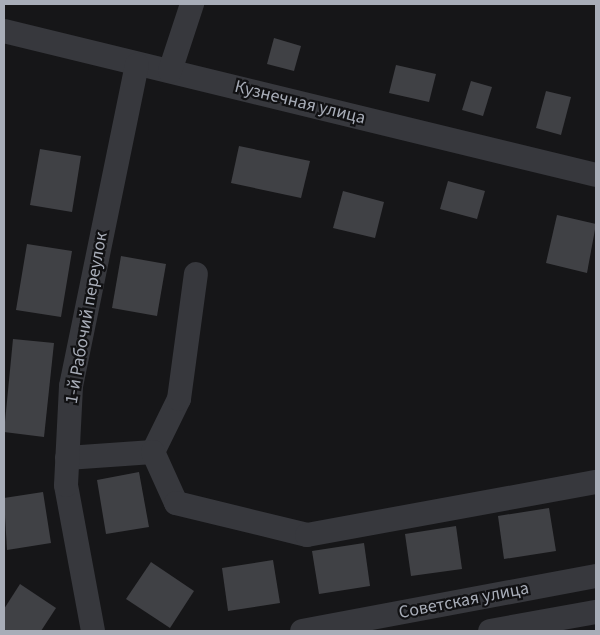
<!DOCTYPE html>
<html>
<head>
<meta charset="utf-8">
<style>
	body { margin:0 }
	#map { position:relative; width:600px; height:635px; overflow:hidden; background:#161618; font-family:"Source Sans 3",sans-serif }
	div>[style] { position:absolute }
	.building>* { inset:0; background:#404145 }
	.street>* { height:24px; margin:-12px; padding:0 12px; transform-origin:12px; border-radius:12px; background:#37383d }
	span { translate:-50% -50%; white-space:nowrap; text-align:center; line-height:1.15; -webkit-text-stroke:4.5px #111113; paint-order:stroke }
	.street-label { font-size:18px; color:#a8adb8 }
	.frame { position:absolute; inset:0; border:5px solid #a8adb8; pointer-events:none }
</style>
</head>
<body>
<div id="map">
	<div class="building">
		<div style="clip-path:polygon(274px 38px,301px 46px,294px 71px,267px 64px)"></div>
		<div style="clip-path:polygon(396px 65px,436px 74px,429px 102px,389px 93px)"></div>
		<div style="clip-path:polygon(471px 81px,492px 87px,483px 116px,462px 110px)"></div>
		<div style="clip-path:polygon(546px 91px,571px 97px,561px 135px,536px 128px)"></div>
		<div style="clip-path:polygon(239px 146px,310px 161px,301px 198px,231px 183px)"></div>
		<div style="clip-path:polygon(40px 149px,81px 156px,72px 212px,30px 205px)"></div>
		<div style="clip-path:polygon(448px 181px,485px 191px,477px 219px,440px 209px)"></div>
		<div style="clip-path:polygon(343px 191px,384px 202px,375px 238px,333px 228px)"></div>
		<div style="clip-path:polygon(557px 215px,596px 224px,587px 273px,546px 263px)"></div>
		<div style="clip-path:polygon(27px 244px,72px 251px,61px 317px,16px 310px)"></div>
		<div style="clip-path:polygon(121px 256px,166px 264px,157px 316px,112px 308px)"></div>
		<div style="clip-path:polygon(13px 339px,54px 343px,44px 437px,4px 432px)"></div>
		<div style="clip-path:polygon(139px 472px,149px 527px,106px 534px,97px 480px)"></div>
		<div style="clip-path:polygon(43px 492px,51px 543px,7px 550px,4px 498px)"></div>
		<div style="clip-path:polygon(549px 508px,556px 551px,504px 559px,498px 516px)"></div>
		<div style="clip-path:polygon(456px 526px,462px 569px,411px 576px,405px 534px)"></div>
		<div style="clip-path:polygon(364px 543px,370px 586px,319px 594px,312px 551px)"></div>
		<div style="clip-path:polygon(273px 560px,280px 603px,228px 611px,222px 568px)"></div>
		<div style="clip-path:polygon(151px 562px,194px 591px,170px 628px,126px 599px)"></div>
		<div style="clip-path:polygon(20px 584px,56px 608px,41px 631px,4px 631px,4px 609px)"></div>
	</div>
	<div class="street">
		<div style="left:4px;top:31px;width:609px;rotate:13.67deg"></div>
		<div style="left:170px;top:71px;width:71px;rotate:-71.8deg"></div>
		<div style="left:153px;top:452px;width:59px;rotate:-63.9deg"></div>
		<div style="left:179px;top:399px;width:126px;rotate:-82.3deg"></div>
		<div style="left:67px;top:458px;width:86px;rotate:-4deg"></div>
		<div style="left:153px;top:452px;width:56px;rotate:65.7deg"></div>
		<div style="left:176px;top:503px;width:135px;rotate:13.7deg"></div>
		<div style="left:307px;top:535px;width:294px;rotate:-10.4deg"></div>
		<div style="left:93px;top:631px;width:148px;rotate:-100.5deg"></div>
		<div style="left:66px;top:485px;width:99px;rotate:-87.1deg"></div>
		<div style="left:71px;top:386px;width:328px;rotate:-78.4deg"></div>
		<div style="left:302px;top:631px;width:299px;rotate:-10.6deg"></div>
		<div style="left:490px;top:631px;width:108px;rotate:-10.2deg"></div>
	</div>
	<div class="street-label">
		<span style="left:300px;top:103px;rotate:14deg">Кузнечная улица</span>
		<span style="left:87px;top:318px;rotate:-80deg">1-й Рабочий переулок</span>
		<span style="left:464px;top:601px;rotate:-11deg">Советская улица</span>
	</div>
	<div class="frame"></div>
</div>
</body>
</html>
